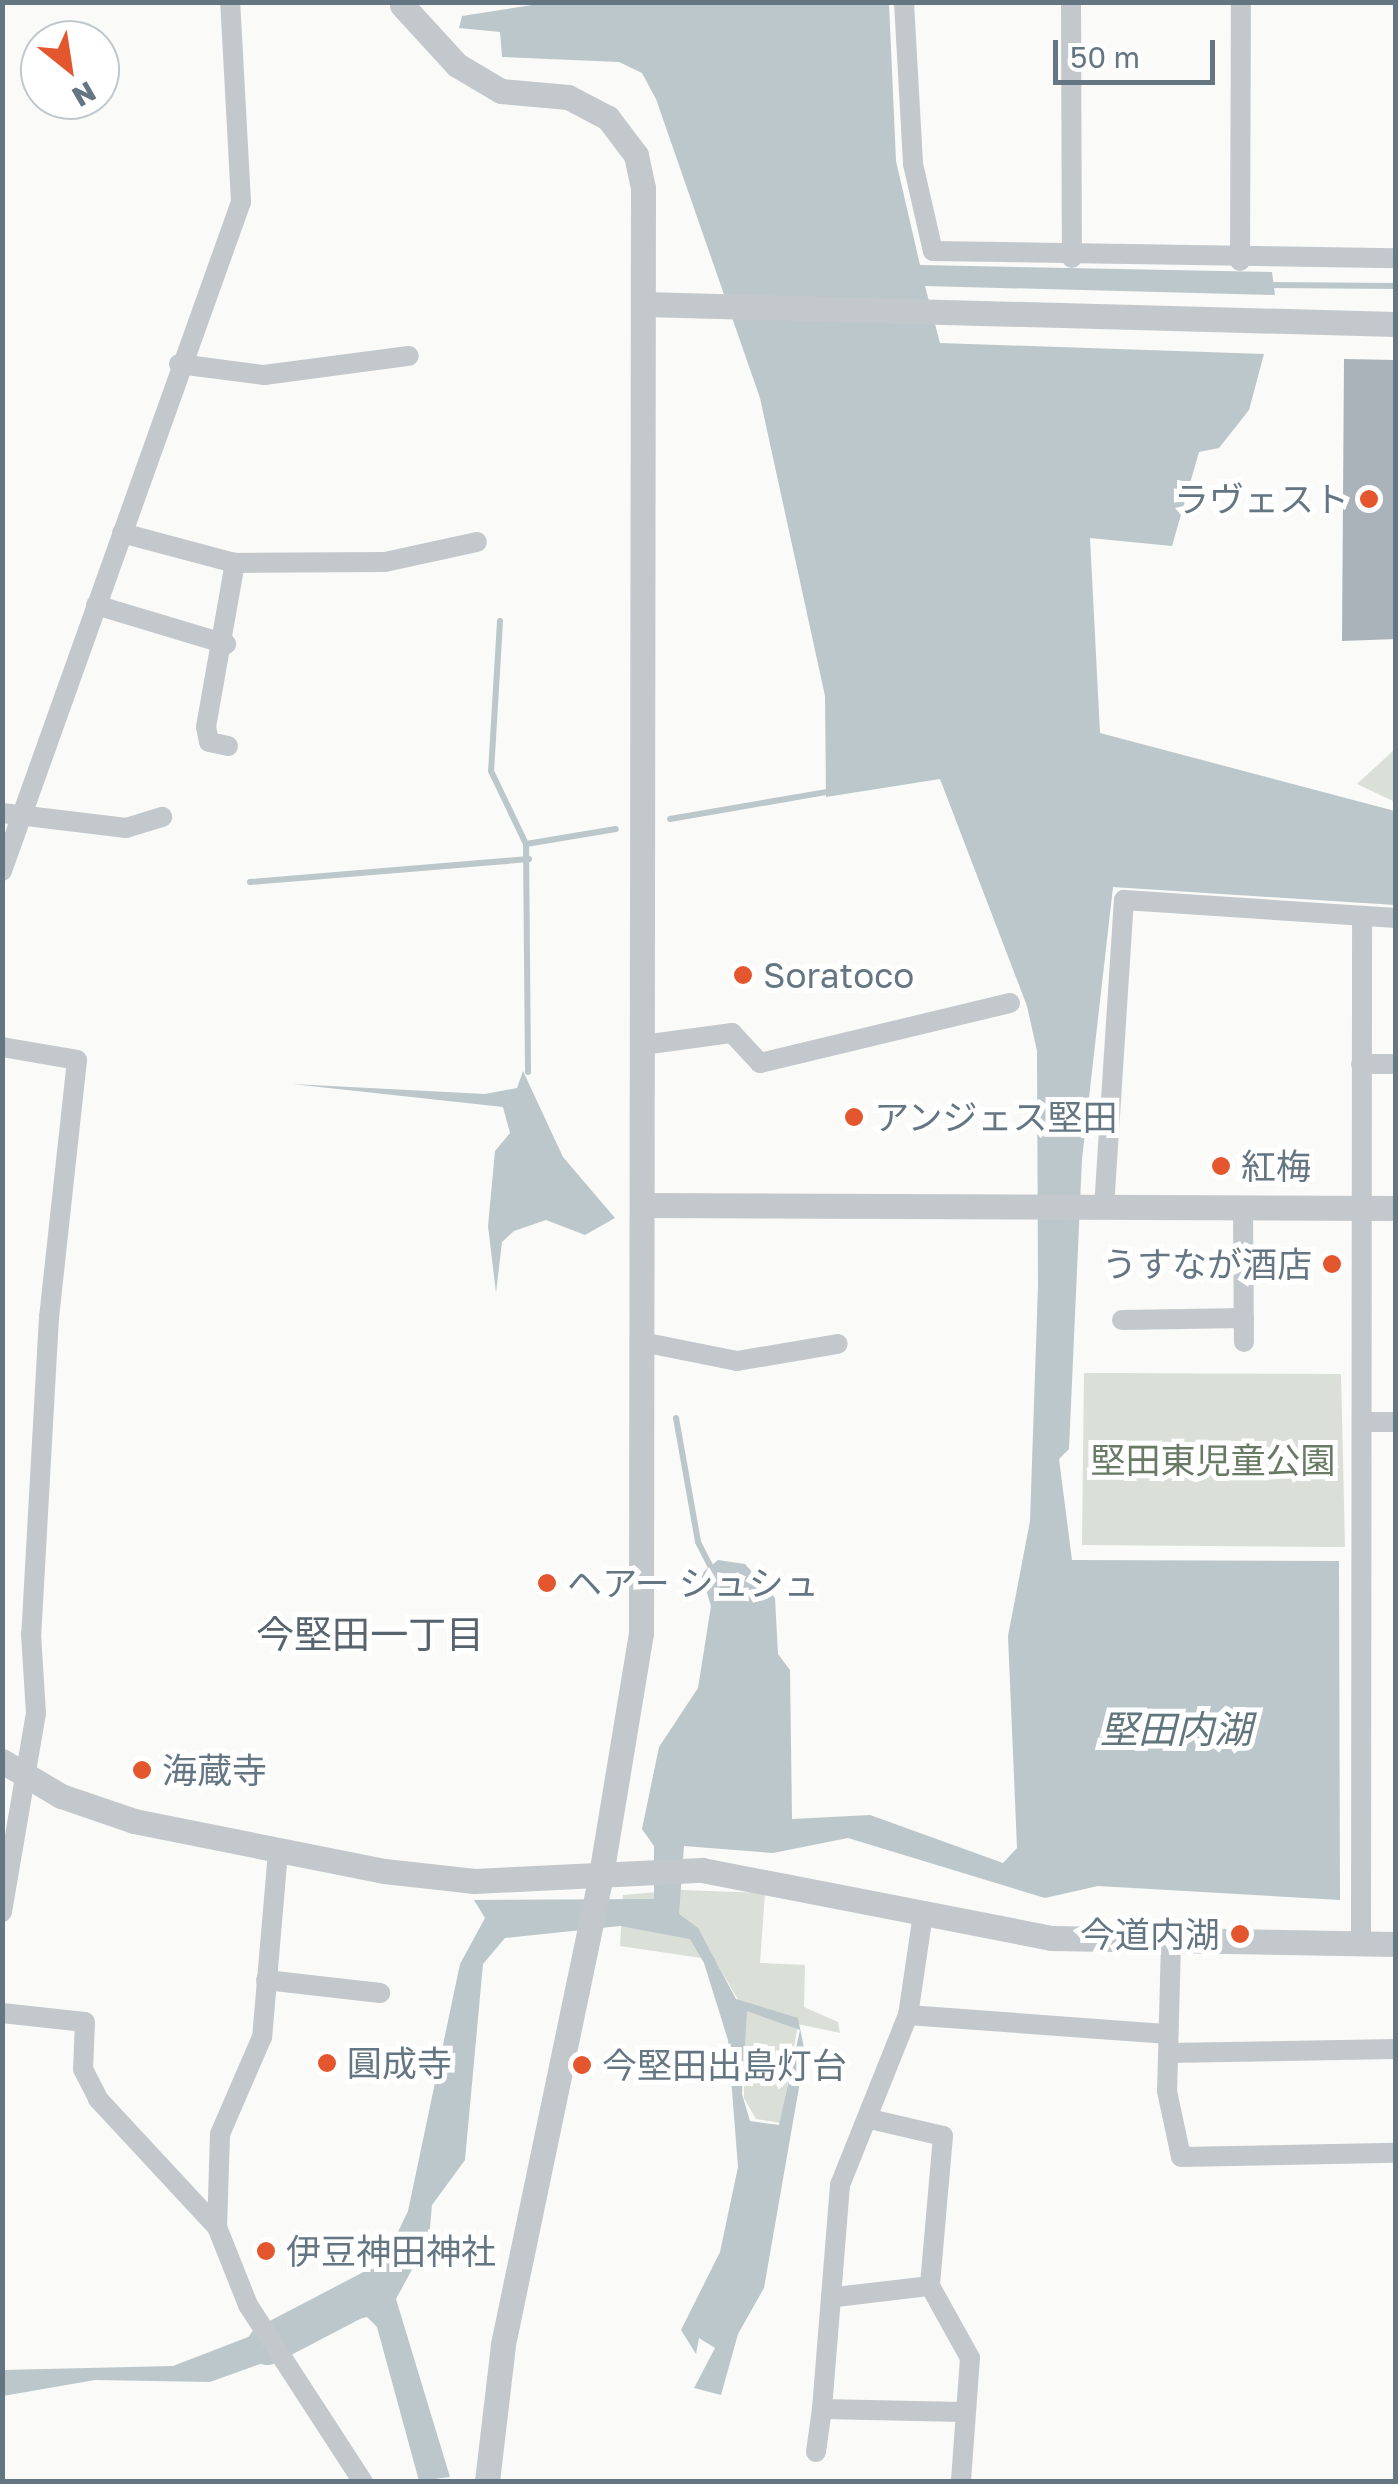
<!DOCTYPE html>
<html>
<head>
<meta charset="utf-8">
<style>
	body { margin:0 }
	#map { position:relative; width:1398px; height:2484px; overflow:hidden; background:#fafaf8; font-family:"Golos Text","Noto Sans JP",sans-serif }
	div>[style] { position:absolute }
	.green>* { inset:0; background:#dadfd7 }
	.water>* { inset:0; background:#bbc7cb }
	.stream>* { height:6px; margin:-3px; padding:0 3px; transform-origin:3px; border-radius:3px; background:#bbc7cb }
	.river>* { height:40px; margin:-20px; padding:0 20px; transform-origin:20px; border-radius:20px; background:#bbc7cb }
	.building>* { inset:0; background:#aab3b9 }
	.minor>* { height:20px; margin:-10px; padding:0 10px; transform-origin:10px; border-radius:10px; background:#c3c8cc }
	.tertiary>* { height:25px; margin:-12.5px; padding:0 12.5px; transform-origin:12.5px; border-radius:12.5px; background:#c3c8cc }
	.dots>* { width:28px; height:28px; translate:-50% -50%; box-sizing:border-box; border:5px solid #fff; border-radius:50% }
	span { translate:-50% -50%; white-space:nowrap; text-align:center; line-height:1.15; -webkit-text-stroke:10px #fff; paint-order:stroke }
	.poi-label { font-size:35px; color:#657683 }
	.right { translate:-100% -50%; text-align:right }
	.left { translate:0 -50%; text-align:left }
	.park-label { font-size:35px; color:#687a64 }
	.neighbourhood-label { font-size:38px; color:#57646e }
	.water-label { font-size:38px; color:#60757c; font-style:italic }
	.frame { position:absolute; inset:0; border:5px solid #657683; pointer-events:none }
	.north { position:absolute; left:20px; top:20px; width:100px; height:100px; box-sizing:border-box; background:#fff; border:2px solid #c1c8cd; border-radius:50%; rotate:150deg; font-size:28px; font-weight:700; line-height:40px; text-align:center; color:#657683 }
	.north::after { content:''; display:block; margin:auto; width:35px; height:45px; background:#e4572e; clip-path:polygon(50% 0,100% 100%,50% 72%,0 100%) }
	.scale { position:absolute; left:1053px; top:40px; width:162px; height:45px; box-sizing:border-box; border:5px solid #657683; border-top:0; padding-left:12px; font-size:30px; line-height:35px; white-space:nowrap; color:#657683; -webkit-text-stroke:8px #fff; paint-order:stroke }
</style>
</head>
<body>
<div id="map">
	<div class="green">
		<div style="clip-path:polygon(1395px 749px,1395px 802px,1357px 784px)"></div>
		<div style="clip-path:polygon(1084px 1373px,1341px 1374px,1345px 1547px,1082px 1545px)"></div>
		<div style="clip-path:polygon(682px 1890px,765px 1893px,760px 1963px,805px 1965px,804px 2007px,838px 2022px,840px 2033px,798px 2024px,781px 2123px,756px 2119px,744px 2098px,744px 2010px,715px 1960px,620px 1946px,623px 1895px)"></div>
	</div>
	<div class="water">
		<div style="clip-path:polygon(evenodd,545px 3px,889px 3px,896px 161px,920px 265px,1272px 272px,1275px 295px,925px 286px,940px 343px,1264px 354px,1249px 410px,1219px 448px,1199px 452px,1172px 546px,1090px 538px,1100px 733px,1395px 811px,1395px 905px,1113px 887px,1082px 1159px,1069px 1449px,1059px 1459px,1072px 1560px,1339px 1561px,1340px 1900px,1098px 1886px,1045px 1898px,848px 1838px,773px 1853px,684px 1846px,679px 1914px,698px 1928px,736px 1999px,798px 2018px,805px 2053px,764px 2288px,738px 2334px,721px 2395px,694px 2388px,715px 2348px,699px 2338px,696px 2354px,681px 2330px,720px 2252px,738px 2167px,728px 2040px,704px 1963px,690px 1939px,620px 1926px,505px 1938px,483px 1964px,465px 2160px,432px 2205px,429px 2238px,396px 2299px,450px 2477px,419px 2481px,377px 2327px,367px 2317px,331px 2326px,320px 2305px,378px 2274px,408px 2211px,460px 1964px,485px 1918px,474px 1900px,654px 1899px,654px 1846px,642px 1829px,659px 1747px,698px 1688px,711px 1606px,701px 1574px,718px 1560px,745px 1564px,775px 1598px,778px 1654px,790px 1670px,792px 1819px,870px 1815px,1003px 1863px,1017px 1848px,1008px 1636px,1030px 1521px,1038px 1286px,1037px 1051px,1027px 1006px,940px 779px,826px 797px,825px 696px,760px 398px,656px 99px,642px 73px,619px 62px,502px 57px,500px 32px,459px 28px,462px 16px,545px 3px,747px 2011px,800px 2030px,779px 2125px,750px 2121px,742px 2094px,747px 2011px)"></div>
		<div style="clip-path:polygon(523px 1071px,563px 1157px,615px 1218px,585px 1235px,546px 1220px,514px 1231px,502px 1242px,496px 1293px,488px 1226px,495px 1151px,510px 1133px,503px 1107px,292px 1084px,485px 1094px,517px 1088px)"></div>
		<div style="clip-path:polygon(310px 2313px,319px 2328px,263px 2363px,210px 2382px,95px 2380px,3px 2396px,2px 2370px,173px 2366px)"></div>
	</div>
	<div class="stream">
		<div style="left:1267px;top:285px;width:129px;rotate:0.4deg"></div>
		<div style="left:500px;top:621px;width:150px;rotate:93.4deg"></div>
		<div style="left:491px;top:771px;width:81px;rotate:64.4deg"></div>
		<div style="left:670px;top:819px;width:158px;rotate:-9.8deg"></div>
		<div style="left:250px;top:882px;width:280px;rotate:-4.7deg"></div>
		<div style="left:528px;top:1072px;width:228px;rotate:-90.5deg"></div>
		<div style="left:526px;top:844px;width:91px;rotate:-9.5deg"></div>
		<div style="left:676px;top:1418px;width:126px;rotate:79.9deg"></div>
		<div style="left:698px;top:1542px;width:33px;rotate:63deg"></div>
	</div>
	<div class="river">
		<div style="left:267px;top:2345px;width:121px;rotate:-27.6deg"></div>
	</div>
	<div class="building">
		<div style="clip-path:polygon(1344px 359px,1396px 360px,1396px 639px,1342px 641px)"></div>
	</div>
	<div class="minor">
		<div style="left:904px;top:2px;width:162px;rotate:86.8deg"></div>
		<div style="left:913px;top:164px;width:89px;rotate:77.1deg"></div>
		<div style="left:933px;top:251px;width:463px;rotate:0.9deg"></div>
		<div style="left:1071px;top:2px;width:256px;rotate:89.8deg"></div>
		<div style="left:1240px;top:261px;width:259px;rotate:-89.8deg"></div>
		<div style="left:179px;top:364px;width:86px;rotate:7.4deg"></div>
		<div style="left:264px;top:375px;width:146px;rotate:-7.5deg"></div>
		<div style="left:122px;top:533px;width:117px;rotate:14.9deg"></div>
		<div style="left:235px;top:563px;width:150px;rotate:-0.4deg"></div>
		<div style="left:385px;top:562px;width:94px;rotate:-12.3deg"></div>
		<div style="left:96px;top:605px;width:136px;rotate:16.7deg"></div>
		<div style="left:228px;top:746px;width:19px;rotate:-168deg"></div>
		<div style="left:209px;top:742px;width:15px;rotate:-101deg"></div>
		<div style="left:206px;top:727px;width:167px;rotate:-80deg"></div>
		<div style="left:2px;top:813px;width:125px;rotate:6.9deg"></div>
		<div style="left:126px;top:828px;width:38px;rotate:-17deg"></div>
		<div style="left:2px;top:871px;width:710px;rotate:-70.34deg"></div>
		<div style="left:241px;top:202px;width:200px;rotate:-93.1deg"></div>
		<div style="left:643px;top:1045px;width:90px;rotate:-7.7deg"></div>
		<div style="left:732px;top:1033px;width:41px;rotate:47deg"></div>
		<div style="left:760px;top:1063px;width:257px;rotate:-13.5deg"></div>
		<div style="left:2px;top:1047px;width:76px;rotate:9.8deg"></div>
		<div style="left:77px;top:1060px;width:259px;rotate:96.2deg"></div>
		<div style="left:49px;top:1317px;width:318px;rotate:93.2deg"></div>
		<div style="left:31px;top:1634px;width:79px;rotate:86.4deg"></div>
		<div style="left:36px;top:1713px;width:202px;rotate:99.7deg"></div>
		<div style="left:1361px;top:1064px;width:35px"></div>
		<div style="left:1104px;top:1208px;width:309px;rotate:-86.3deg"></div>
		<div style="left:1124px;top:900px;width:273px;rotate:3.8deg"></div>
		<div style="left:1243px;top:1208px;width:134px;rotate:89.6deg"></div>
		<div style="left:1122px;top:1320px;width:122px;rotate:-0.9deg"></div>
		<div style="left:642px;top:1342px;width:97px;rotate:11.3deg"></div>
		<div style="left:737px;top:1361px;width:102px;rotate:-9.6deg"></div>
		<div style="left:1363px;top:1422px;width:33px"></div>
		<div style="left:278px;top:1852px;width:186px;rotate:94.9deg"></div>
		<div style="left:262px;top:2037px;width:106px;rotate:113.4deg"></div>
		<div style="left:220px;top:2134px;width:93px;rotate:91.8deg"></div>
		<div style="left:217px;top:2227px;width:84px;rotate:68.3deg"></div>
		<div style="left:248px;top:2305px;width:211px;rotate:57deg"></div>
		<div style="left:923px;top:1914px;width:102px;rotate:98.4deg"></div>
		<div style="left:908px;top:2015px;width:261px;rotate:4.2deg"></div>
		<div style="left:1171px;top:1942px;width:149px;rotate:91.5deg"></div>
		<div style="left:1167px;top:2091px;width:67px;rotate:78deg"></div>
		<div style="left:1181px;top:2157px;width:215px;rotate:-1.1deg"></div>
		<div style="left:1361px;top:1944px;width:1026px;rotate:-89.94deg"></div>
		<div style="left:266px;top:1980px;width:115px;rotate:6.5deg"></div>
		<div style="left:2px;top:2013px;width:83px;rotate:6.2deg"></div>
		<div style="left:85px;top:2022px;width:47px;rotate:92.4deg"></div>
		<div style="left:83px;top:2069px;width:34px;rotate:63deg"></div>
		<div style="left:98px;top:2099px;width:175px;rotate:47.1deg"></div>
		<div style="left:1168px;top:2053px;width:228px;rotate:-1deg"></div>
		<div style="left:870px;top:2119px;width:75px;rotate:13.1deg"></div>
		<div style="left:943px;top:2136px;width:151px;rotate:95deg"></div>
		<div style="left:930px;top:2286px;width:82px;rotate:60.9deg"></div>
		<div style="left:970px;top:2358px;width:124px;rotate:94.2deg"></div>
		<div style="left:836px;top:2297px;width:95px;rotate:-6.7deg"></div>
		<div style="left:822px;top:2409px;width:225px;rotate:-85.4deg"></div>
		<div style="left:840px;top:2185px;width:183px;rotate:-68.2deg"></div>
		<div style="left:816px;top:2452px;width:43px;rotate:-82.1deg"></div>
		<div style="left:822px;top:2409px;width:141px;rotate:1.2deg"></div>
	</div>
	<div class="tertiary">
		<div style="left:402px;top:5px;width:81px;rotate:47.5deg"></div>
		<div style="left:457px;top:65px;width:51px;rotate:30.6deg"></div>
		<div style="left:501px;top:91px;width:67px;rotate:5.1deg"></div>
		<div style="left:568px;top:97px;width:45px;rotate:27.7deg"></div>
		<div style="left:608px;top:118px;width:46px;rotate:52.9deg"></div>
		<div style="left:636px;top:155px;width:34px;rotate:78deg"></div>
		<div style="left:643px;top:188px;width:1445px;rotate:90.08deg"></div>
		<div style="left:641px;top:1633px;width:245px;rotate:99.4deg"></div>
		<div style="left:601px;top:1875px;width:480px;rotate:101.8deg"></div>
		<div style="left:503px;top:2345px;width:138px;rotate:96.7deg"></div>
		<div style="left:644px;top:304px;width:752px;rotate:1.52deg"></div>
		<div style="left:643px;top:1205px;width:753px;rotate:0.23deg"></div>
		<div style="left:2px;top:1761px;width:69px;rotate:30.7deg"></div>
		<div style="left:61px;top:1796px;width:77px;rotate:18.9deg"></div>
		<div style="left:134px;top:1821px;width:255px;rotate:11.3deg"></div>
		<div style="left:384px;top:1871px;width:91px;rotate:6.3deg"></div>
		<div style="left:474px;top:1881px;width:228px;rotate:-2.8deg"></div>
		<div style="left:702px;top:1870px;width:356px;rotate:11deg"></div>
		<div style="left:1051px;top:1938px;width:345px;rotate:1deg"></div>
	</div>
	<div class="dots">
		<div style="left:1369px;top:499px;background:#e4572e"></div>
		<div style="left:743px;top:975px;background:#e4572e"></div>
		<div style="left:854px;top:1117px;background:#e4572e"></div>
		<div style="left:1221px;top:1166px;background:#e4572e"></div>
		<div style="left:1332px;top:1264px;background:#e4572e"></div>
		<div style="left:547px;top:1583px;background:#e4572e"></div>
		<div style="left:142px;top:1770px;background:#e4572e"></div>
		<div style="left:1240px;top:1934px;background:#e4572e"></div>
		<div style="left:327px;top:2063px;background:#e4572e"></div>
		<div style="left:582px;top:2065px;background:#e4572e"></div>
		<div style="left:266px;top:2251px;background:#e4572e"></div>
	</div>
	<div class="poi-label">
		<span class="right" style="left:1349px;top:499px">ラヴェスト</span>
		<span class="left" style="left:763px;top:975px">Soratoco</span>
		<span class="left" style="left:874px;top:1117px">アンジェス堅田</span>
		<span class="left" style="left:1241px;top:1166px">紅梅</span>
		<span class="right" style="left:1312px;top:1264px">うすなが酒店</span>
		<span class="left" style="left:567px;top:1583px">ヘアー シュシュ</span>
		<span class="left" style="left:162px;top:1770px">海蔵寺</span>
		<span class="right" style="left:1220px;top:1934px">今道内湖</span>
		<span class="left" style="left:347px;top:2063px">圓成寺</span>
		<span class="left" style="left:602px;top:2065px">今堅田出島灯台</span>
		<span class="left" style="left:286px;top:2251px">伊豆神田神社</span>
	</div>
	<div class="park-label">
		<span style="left:1213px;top:1460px">堅田東児童公園</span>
	</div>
	<div class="neighbourhood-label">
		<span style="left:370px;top:1634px">今堅田一丁目</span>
	</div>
	<div class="water-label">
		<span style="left:1176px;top:1729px">堅田内湖</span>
	</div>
	<div class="frame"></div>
	<div class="north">N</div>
	<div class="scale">50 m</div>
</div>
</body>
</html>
